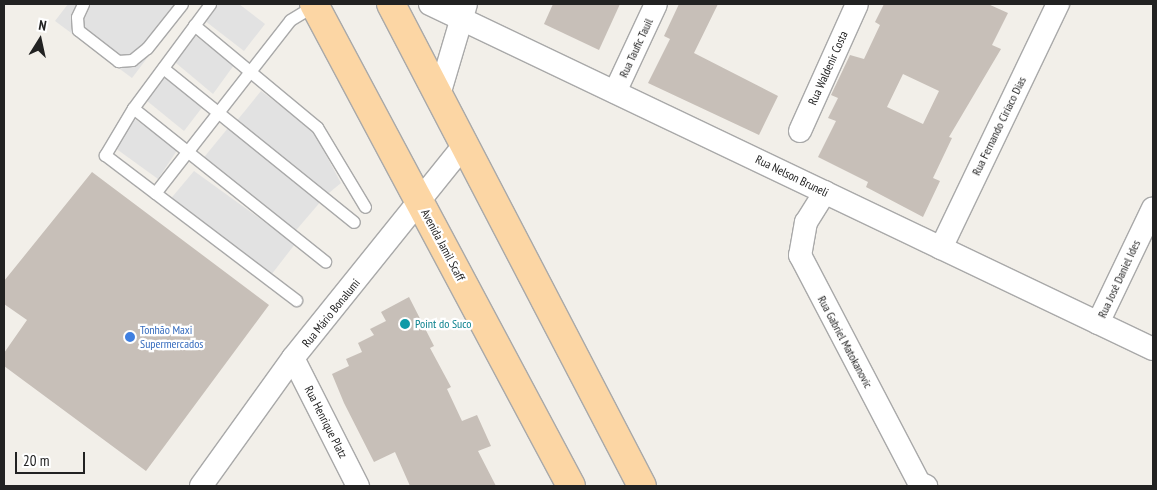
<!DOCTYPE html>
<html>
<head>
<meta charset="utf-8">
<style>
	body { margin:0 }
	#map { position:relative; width:1157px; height:490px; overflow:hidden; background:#f2efe9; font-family:"PT Sans Narrow",sans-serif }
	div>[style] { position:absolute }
	.parking>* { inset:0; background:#e2e2e2 }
	.building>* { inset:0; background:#c7bfb8 }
	.roads { filter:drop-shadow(1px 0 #a9a9a9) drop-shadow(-1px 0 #a9a9a9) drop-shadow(0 1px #a9a9a9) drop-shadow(0 -1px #a9a9a9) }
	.lane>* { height:11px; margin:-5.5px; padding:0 5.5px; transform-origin:5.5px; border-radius:5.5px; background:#fff }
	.street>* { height:22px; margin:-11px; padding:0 11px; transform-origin:11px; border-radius:11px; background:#fff }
	.primary>* { height:28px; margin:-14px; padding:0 14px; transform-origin:14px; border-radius:14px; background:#fcd6a4 }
	.dots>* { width:14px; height:14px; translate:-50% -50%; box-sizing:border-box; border:2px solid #fff; border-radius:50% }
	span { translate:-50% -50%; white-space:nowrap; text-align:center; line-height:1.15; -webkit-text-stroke:4.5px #fff; paint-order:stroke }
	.street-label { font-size:12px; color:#222 }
	.culture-label { font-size:12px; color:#0d838f }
	.left { translate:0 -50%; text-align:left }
	.shop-label { font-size:12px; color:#366cbe }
	.frame { position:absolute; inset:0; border:5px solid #222; pointer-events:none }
	.north { position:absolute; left:15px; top:15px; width:50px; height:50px; -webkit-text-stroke:4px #fff; paint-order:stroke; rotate:10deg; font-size:14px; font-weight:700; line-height:20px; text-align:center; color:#222 }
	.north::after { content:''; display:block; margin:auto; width:18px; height:22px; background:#222; clip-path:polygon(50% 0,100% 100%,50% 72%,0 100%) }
	.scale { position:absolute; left:15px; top:452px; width:70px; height:22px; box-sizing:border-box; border:2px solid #222; border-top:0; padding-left:6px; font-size:15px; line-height:18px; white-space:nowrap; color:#222; -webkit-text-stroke:4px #fff; paint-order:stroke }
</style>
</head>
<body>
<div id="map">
	<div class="parking">
		<div style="clip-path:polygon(68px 4px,188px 4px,132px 78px,55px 21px)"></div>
		<div style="clip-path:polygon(210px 4px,239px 4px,265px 24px,244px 51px,200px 17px)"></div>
		<div style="clip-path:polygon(189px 31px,234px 65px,213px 94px,170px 58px)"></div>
		<div style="clip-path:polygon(159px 72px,204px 105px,184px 131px,141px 96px)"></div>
		<div style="clip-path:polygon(261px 91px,312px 129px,341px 183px,324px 197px,235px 123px)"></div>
		<div style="clip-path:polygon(129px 115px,178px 149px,158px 179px,111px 145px)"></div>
		<div style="clip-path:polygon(228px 128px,322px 200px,292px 235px,201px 161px)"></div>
		<div style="clip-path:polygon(194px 171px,295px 244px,268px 279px,168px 202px)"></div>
	</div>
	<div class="building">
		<div style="clip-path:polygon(553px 4px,620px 4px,599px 50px,544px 24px)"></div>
		<div style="clip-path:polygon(679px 4px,718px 4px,694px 53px,778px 96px,759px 135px,648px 83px,670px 39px,664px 36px)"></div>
		<div style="clip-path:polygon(evenodd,884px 4px,988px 4px,1008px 13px,992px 45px,1001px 49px,949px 137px,952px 138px,933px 178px,940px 181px,923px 217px,866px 187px,868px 182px,818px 157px,836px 121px,828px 118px,838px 98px,831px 95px,850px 55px,864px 59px,880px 25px,875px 22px,884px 4px,903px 74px,939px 91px,923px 124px,887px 107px,903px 74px)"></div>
		<div style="clip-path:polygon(92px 172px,269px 305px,146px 471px,4px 366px,4px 353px,27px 320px,4px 304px,4px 281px)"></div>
		<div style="clip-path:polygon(409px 297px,434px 346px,430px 348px,451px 387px,447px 389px,462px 421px,477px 415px,491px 446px,478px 451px,496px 486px,410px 486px,395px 452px,374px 462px,344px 403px,332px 374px,349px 366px,346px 359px,362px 352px,358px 343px,374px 335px,370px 329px,386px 321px,381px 312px)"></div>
	</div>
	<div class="roads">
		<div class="lane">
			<div style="left:83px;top:4px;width:14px;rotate:115deg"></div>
			<div style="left:77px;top:17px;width:13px;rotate:86deg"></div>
			<div style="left:78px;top:30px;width:51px;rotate:37.8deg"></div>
			<div style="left:118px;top:61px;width:14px;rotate:-4deg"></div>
			<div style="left:132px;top:60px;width:19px;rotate:-39deg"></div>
			<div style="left:147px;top:48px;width:56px;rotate:-51.5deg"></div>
			<div style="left:210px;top:4px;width:129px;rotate:126.5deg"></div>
			<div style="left:133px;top:108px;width:55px;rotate:120.8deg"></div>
			<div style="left:105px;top:155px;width:240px;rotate:37.2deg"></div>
			<div style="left:194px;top:25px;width:160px;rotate:39.7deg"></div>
			<div style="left:317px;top:127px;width:93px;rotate:59deg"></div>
			<div style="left:163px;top:68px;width:245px;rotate:38.9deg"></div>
			<div style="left:133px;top:108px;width:246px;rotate:38.6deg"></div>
			<div style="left:155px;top:193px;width:219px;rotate:-52deg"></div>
			<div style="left:290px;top:20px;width:29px;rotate:-31deg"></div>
		</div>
		<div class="street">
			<div style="left:430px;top:4px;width:801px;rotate:25.51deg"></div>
			<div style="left:615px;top:92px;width:97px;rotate:-65deg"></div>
			<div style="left:439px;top:95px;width:95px;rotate:-73.5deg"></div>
			<div style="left:800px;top:131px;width:139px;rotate:-65.8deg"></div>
			<div style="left:825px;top:192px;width:36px;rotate:122deg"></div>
			<div style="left:806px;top:222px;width:34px;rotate:100deg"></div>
			<div style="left:800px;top:255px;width:257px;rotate:62.4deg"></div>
			<div style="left:919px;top:483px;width:8px;rotate:23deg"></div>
			<div style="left:941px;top:248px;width:271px;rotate:-64.4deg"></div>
			<div style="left:1098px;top:323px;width:127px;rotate:-64.4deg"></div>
			<div style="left:293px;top:358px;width:144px;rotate:63.1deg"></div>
			<div style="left:201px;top:486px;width:158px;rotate:-54.3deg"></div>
			<div style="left:293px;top:358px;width:275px;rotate:-51.2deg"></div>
		</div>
		<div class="primary">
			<div style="left:314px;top:4px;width:546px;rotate:61.93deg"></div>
			<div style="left:391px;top:4px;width:543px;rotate:62.49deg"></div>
		</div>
	</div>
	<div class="dots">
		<div style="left:405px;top:324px;background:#0f9aa8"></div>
		<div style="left:130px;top:337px;background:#3f7fe0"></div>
	</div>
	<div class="street-label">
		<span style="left:636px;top:48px;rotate:-65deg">Rua Taufic Tauil</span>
		<span style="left:828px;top:68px;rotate:-66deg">Rua Waldenir Costa</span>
		<span style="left:999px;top:126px;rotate:-64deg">Rua Fernando Ciríaco Dias</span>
		<span style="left:792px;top:176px;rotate:26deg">Rua Nelson Bruneli</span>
		<span style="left:443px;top:245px;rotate:62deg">Avenida Jamil Scaff</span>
		<span style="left:1119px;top:279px;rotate:-65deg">Rua José Daniel Ides</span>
		<span style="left:331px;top:313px;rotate:-51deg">Rua Mário Bonalumi</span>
		<span style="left:845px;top:342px;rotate:62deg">Rua Gabriel Matokanovic</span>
		<span style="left:326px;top:422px;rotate:63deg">Rua Henrique Platz</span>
	</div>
	<div class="culture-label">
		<span class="left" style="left:415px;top:324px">Point do Suco</span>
	</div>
	<div class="shop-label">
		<span class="left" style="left:140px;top:337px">Tonhão Maxi<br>Supermercados</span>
	</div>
	<div class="frame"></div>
	<div class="north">N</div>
	<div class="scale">20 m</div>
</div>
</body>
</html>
